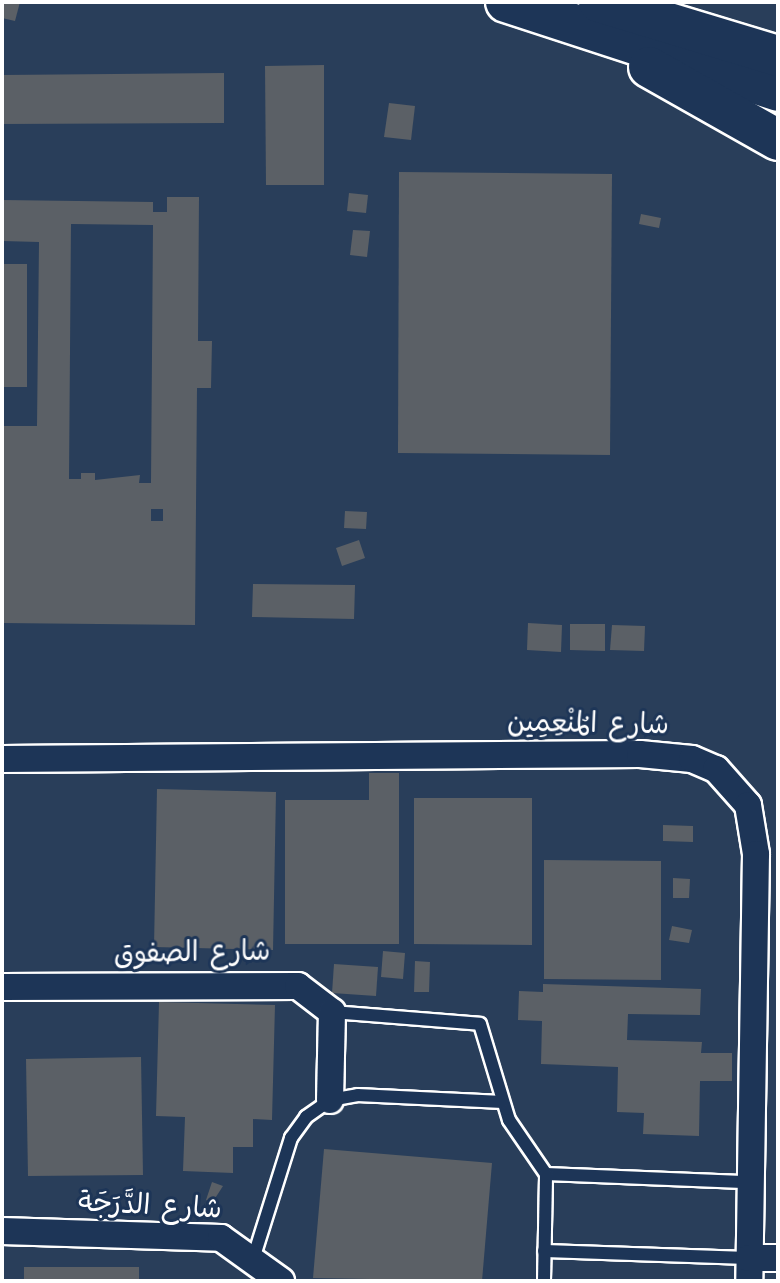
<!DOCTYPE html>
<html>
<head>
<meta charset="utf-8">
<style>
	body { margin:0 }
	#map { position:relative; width:780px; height:1283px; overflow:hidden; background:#293e5a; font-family:"Architects Daughter","Playpen Sans Arabic",sans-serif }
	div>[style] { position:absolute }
	.building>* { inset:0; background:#5b6066 }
	.roads { filter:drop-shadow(2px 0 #fff) drop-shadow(-2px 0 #fff) drop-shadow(0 2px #fff) drop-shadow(0 -2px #fff) }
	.lane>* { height:12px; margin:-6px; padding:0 6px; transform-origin:6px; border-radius:6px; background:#1d3557 }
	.street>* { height:26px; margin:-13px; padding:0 13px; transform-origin:13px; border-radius:13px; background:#1d3557 }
	.primary>* { height:40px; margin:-20px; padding:0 20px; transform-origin:20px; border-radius:20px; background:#1d3557 }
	span { translate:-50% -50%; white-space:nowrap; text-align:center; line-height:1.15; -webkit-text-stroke:6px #1d3557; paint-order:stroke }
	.street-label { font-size:28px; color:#fff }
	.frame { position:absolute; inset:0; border:4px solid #fff; pointer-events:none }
</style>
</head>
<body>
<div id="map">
	<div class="building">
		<div style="clip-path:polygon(2px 2px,20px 2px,15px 21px,2px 18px)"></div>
		<div style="clip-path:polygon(324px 65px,324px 185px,266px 185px,265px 66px)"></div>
		<div style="clip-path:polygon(224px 73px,224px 123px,2px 124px,2px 75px)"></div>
		<div style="clip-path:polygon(389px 103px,415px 106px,411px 140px,384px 137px)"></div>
		<div style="clip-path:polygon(399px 172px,612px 174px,610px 455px,398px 453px)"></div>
		<div style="clip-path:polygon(349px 193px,368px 195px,366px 213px,347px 211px)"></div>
		<div style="clip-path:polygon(evenodd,167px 197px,199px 197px,198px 341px,212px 341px,211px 388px,197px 388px,195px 625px,2px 623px,2px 426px,37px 426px,39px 242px,2px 241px,2px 200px,153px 202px,153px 212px,167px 212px,167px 197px,71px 224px,153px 225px,151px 483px,139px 483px,140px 475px,95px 480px,95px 473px,81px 473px,81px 479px,69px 479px,71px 224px,167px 197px,151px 509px,163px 509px,163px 521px,151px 521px,151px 509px)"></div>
		<div style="clip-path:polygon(641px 214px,661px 218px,659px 228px,639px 224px)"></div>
		<div style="clip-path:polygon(353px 230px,370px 231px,367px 257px,350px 255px)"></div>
		<div style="clip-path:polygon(2px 264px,27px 264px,27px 387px,2px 387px)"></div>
		<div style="clip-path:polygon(345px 511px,367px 512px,366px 529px,344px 528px)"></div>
		<div style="clip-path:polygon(359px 540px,365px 558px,342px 566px,336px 548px)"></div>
		<div style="clip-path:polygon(253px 584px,355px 585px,354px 619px,252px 617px)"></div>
		<div style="clip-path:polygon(528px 623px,562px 625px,561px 652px,527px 650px)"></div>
		<div style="clip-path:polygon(570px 624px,605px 624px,605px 651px,570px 650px)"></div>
		<div style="clip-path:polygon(612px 625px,645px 626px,644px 651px,610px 650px)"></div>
		<div style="clip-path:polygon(369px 773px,399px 773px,399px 944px,285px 944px,285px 800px,369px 800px)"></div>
		<div style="clip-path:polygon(157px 789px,276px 792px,273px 950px,154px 947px)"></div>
		<div style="clip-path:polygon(414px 798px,532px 798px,532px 945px,414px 944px)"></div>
		<div style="clip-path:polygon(663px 825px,693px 826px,693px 842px,663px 841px)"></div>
		<div style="clip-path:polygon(544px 860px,661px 861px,661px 980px,544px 979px)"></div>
		<div style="clip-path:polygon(673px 878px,690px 879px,689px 898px,673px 898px)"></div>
		<div style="clip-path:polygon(672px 926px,692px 930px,689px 943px,669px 940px)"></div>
		<div style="clip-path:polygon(383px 951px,405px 953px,403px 979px,381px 977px)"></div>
		<div style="clip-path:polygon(415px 961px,430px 962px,429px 992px,414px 992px)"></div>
		<div style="clip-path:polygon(334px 964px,378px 967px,376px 996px,332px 993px)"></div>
		<div style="clip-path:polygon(543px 984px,701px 989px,700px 1015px,628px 1014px,627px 1040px,702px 1042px,701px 1053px,732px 1053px,732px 1081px,700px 1081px,699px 1136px,643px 1134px,644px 1113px,617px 1112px,618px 1067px,541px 1064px,542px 1021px,518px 1020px,519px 991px,543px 992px)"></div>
		<div style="clip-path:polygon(159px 1002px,275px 1005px,272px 1120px,253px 1119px,253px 1147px,233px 1147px,233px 1173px,183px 1171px,185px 1117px,156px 1116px)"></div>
		<div style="clip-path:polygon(141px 1057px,143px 1175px,28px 1176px,26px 1059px)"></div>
		<div style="clip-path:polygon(324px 1149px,492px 1163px,482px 1281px,313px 1278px)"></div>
		<div style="clip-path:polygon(212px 1182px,223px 1186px,212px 1203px,206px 1200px)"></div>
		<div style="clip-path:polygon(24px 1267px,139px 1267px,139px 1281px,24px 1281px)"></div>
	</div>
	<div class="roads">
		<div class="lane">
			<div style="left:332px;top:1012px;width:148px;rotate:4.6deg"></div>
			<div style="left:480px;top:1024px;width:100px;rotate:73.2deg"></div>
			<div style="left:509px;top:1120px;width:65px;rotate:55.6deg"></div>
			<div style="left:546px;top:1174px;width:203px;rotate:2.3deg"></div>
			<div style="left:544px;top:1251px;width:205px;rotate:2deg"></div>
			<div style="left:254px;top:1256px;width:124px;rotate:-72.6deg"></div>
			<div style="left:291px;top:1138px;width:26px;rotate:-54deg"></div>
			<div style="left:306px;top:1117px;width:29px;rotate:-35deg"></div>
			<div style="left:330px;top:1100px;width:28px;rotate:-10deg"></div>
			<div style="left:358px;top:1095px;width:144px;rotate:2.8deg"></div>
			<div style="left:544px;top:1281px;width:107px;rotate:-88.9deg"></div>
		</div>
		<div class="street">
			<div style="left:2px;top:759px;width:638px;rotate:-0.45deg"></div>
			<div style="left:640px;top:754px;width:52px;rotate:5.5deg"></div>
			<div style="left:692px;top:759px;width:26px;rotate:23deg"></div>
			<div style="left:716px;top:769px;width:48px;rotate:48.4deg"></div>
			<div style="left:748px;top:805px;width:50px;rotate:80.7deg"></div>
			<div style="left:756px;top:854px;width:427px;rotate:90.9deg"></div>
			<div style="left:2px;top:987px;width:296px;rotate:-0.2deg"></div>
			<div style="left:298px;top:986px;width:43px;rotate:37.4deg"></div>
			<div style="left:332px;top:1012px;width:88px;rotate:91.3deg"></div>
			<div style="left:2px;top:1231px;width:219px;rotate:1.8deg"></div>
			<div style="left:221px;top:1238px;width:74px;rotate:35.6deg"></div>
			<div style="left:749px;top:1258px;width:29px"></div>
		</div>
		<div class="primary">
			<div style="left:506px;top:2px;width:286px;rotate:18.1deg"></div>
			<div style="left:599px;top:2px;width:187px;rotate:16.8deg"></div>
			<div style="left:649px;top:67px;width:148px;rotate:29.5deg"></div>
		</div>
	</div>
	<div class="street-label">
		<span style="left:588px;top:724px;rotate:1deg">شارع المُنْعِمِين</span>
		<span style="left:192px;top:953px;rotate:-1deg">شارع الصفوق</span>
		<span style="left:150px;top:1206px;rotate:3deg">شارع الدَّرَجَة</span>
	</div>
	<div class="frame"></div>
</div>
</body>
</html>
